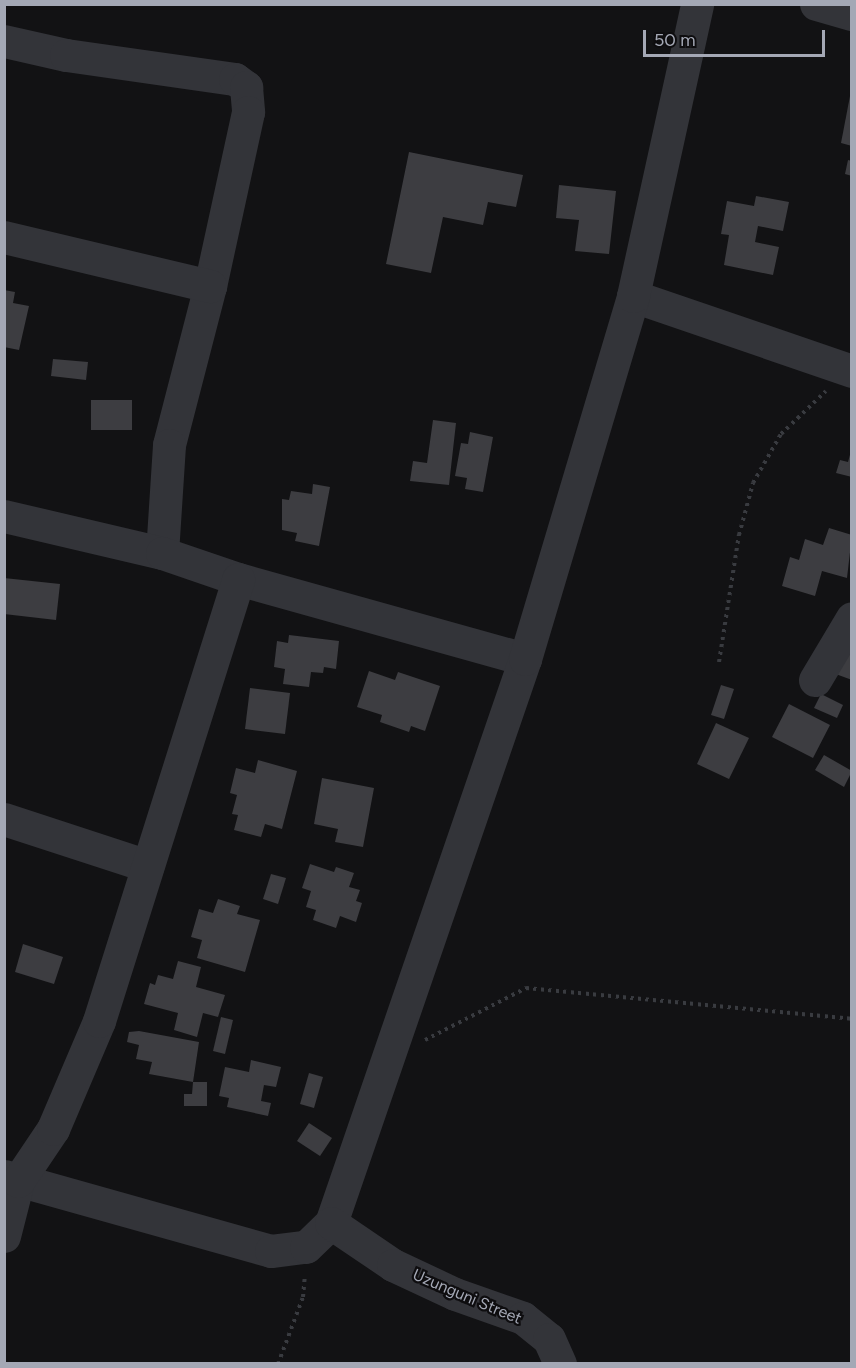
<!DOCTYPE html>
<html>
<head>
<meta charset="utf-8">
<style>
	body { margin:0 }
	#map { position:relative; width:856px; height:1368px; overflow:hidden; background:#121214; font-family:Figtree,sans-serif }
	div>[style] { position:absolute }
	.building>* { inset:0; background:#3d3d41 }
	.path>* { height:4px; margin-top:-2px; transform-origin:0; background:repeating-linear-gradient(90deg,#393b40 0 3px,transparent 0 7.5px) }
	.minor>* { height:33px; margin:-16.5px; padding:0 16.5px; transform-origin:16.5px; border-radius:16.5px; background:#333439 }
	span { translate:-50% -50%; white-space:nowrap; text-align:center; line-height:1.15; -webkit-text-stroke:4.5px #0e0d0f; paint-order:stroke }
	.street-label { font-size:16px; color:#a4a8b5 }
	.frame { position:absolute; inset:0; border:6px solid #a4a8b5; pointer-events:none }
	.scale { position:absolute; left:643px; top:30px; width:182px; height:27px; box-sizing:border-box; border:3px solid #a4a8b5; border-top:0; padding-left:8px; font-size:18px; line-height:21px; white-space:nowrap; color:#a4a8b5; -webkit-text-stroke:4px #0e0d0f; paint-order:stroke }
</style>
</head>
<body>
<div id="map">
	<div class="building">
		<div style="clip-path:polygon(850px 96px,852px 96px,852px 146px,841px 143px)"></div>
		<div style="clip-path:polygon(409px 152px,523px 175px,516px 207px,488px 202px,483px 225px,443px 217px,431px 273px,386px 264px)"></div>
		<div style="clip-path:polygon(848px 160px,852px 161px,852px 176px,845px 174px)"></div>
		<div style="clip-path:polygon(559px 185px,616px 191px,609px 254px,575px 251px,579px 220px,556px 218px)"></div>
		<div style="clip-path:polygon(756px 196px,789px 202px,783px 231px,758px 226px,755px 242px,779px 247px,773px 275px,724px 265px,729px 235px,721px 234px,727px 201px,754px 206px)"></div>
		<div style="clip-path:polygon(4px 290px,15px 292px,13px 303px,29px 306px,19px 350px,4px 347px)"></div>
		<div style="clip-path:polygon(53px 359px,88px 362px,86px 380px,51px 376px)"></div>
		<div style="clip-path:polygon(91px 400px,132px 400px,132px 430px,91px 430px)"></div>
		<div style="clip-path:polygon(433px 420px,456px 423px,449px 485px,410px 481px,413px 461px,427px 463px)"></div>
		<div style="clip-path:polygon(470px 432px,493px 437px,483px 492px,465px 489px,467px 478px,455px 476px,461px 443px,468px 444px)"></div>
		<div style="clip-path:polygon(851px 451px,852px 477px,836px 473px,840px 460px,848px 462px)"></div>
		<div style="clip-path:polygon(313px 484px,330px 487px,319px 546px,295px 541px,297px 533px,282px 530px,282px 499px,289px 500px,291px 491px,312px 494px)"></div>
		<div style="clip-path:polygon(829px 528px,852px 535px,847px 578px,822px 571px,815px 596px,782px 586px,790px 557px,799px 560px,805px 539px,823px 545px)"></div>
		<div style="clip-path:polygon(4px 578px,60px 584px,56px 620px,4px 614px)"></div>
		<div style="clip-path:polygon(289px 635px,339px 641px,336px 669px,324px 667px,323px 673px,311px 672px,309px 687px,283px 684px,285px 669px,274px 667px,277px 641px,288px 643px)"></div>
		<div style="clip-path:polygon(852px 649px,852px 680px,833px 673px)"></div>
		<div style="clip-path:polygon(369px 671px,395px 680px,398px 672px,440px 686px,425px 731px,411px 726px,409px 732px,380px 722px,382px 715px,357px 707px)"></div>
		<div style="clip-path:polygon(721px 685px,734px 689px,724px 719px,711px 715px)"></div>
		<div style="clip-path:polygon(250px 688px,290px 693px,285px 734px,245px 729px)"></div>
		<div style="clip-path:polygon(821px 694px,843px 705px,837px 718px,814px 708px)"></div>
		<div style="clip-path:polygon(789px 704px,830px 725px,813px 758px,772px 737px)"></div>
		<div style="clip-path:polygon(716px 723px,749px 738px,729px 779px,697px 764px)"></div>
		<div style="clip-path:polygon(824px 755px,852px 771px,844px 787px,815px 770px)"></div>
		<div style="clip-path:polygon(258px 760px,297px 771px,282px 829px,265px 824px,261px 837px,234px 830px,238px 815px,232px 814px,237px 795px,230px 793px,236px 768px,255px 773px)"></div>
		<div style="clip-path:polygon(322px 778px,374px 788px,363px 847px,335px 842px,338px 829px,314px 824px)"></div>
		<div style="clip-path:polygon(310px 864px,334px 872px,336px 867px,354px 873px,349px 887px,360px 890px,356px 901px,362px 903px,356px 922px,340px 916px,336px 928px,313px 920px,316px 910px,306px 907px,311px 891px,302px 888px)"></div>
		<div style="clip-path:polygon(271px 874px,286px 878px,278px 904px,263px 899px)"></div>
		<div style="clip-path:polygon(218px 899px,240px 906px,237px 914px,260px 920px,245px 972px,197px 958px,202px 940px,191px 937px,199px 909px,213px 913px)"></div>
		<div style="clip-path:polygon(23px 944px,63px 957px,54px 984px,15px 972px)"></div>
		<div style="clip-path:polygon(178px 961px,201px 967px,196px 987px,225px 995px,218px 1017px,203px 1013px,197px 1037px,174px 1030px,178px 1013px,144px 1004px,150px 983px,155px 985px,158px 975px,173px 979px)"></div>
		<div style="clip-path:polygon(221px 1017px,233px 1020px,225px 1054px,213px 1051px)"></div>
		<div style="clip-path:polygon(139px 1031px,199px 1042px,193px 1082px,149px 1074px,152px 1062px,136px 1059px,139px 1045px,127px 1042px,129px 1032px)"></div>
		<div style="clip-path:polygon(251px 1060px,281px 1067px,276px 1087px,264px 1085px,261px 1101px,271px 1103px,268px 1116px,227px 1107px,229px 1098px,219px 1096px,225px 1067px,249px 1072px)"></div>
		<div style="clip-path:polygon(309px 1073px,323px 1077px,314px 1108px,300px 1104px)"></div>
		<div style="clip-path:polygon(193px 1082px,207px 1082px,207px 1106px,184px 1106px,184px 1094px,192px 1094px)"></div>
		<div style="clip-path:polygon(309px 1123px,332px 1138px,320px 1156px,297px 1141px)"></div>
	</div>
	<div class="path">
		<div style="left:719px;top:662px;width:129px;rotate:-81.1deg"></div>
		<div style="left:739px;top:535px;width:54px;rotate:-74.9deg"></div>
		<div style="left:753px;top:483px;width:56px;rotate:-60.3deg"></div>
		<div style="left:781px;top:434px;width:62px;rotate:-43.7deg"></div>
		<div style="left:425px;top:1040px;width:114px;rotate:-27.2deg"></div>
		<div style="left:526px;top:988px;width:327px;rotate:5.4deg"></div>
		<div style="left:278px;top:1364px;width:72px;rotate:-69.5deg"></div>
		<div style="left:303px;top:1297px;width:22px;rotate:-85deg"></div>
	</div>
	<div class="minor">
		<div style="left:816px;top:4px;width:37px;rotate:16deg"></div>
		<div style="left:4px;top:41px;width:64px;rotate:12.7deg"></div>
		<div style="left:66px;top:55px;width:171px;rotate:8.1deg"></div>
		<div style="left:235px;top:79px;width:14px;rotate:36deg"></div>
		<div style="left:246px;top:87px;width:25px;rotate:85deg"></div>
		<div style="left:248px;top:112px;width:178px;rotate:102.3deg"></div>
		<div style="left:210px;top:286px;width:164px;rotate:104.5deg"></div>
		<div style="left:169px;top:445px;width:108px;rotate:93.7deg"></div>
		<div style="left:4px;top:237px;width:212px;rotate:13.4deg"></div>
		<div style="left:633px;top:296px;width:231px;rotate:18.9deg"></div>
		<div style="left:4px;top:516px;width:162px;rotate:13.2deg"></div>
		<div style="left:162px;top:553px;width:80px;rotate:18.9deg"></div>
		<div style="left:238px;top:579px;width:298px;rotate:15.6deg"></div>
		<div style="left:815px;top:680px;width:72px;rotate:-59.2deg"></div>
		<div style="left:4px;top:819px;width:151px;rotate:18.1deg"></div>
		<div style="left:4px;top:1176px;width:277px;rotate:15.7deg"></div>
		<div style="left:271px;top:1251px;width:35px;rotate:-7deg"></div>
		<div style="left:306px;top:1247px;width:35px;rotate:-44deg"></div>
		<div style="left:331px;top:1223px;width:596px;rotate:-71.02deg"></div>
		<div style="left:525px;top:659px;width:379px;rotate:-73.4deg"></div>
		<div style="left:633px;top:296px;width:299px;rotate:-77.6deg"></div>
		<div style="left:331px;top:1223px;width:75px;rotate:34.1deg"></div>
		<div style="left:393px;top:1265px;width:68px;rotate:25.1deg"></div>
		<div style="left:455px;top:1294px;width:72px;rotate:19.4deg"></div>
		<div style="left:523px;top:1318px;width:33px;rotate:39deg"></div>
		<div style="left:549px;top:1339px;width:27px;rotate:66deg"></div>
		<div style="left:4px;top:1236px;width:57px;rotate:-75.7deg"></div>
		<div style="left:18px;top:1181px;width:63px;rotate:-56.1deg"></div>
		<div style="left:53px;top:1129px;width:117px;rotate:-66.9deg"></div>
		<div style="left:99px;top:1021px;width:463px;rotate:-72.5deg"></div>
	</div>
	<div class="street-label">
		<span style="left:467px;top:1297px;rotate:23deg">Uzunguni Street</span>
	</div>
	<div class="frame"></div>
	<div class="scale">50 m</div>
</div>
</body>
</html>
